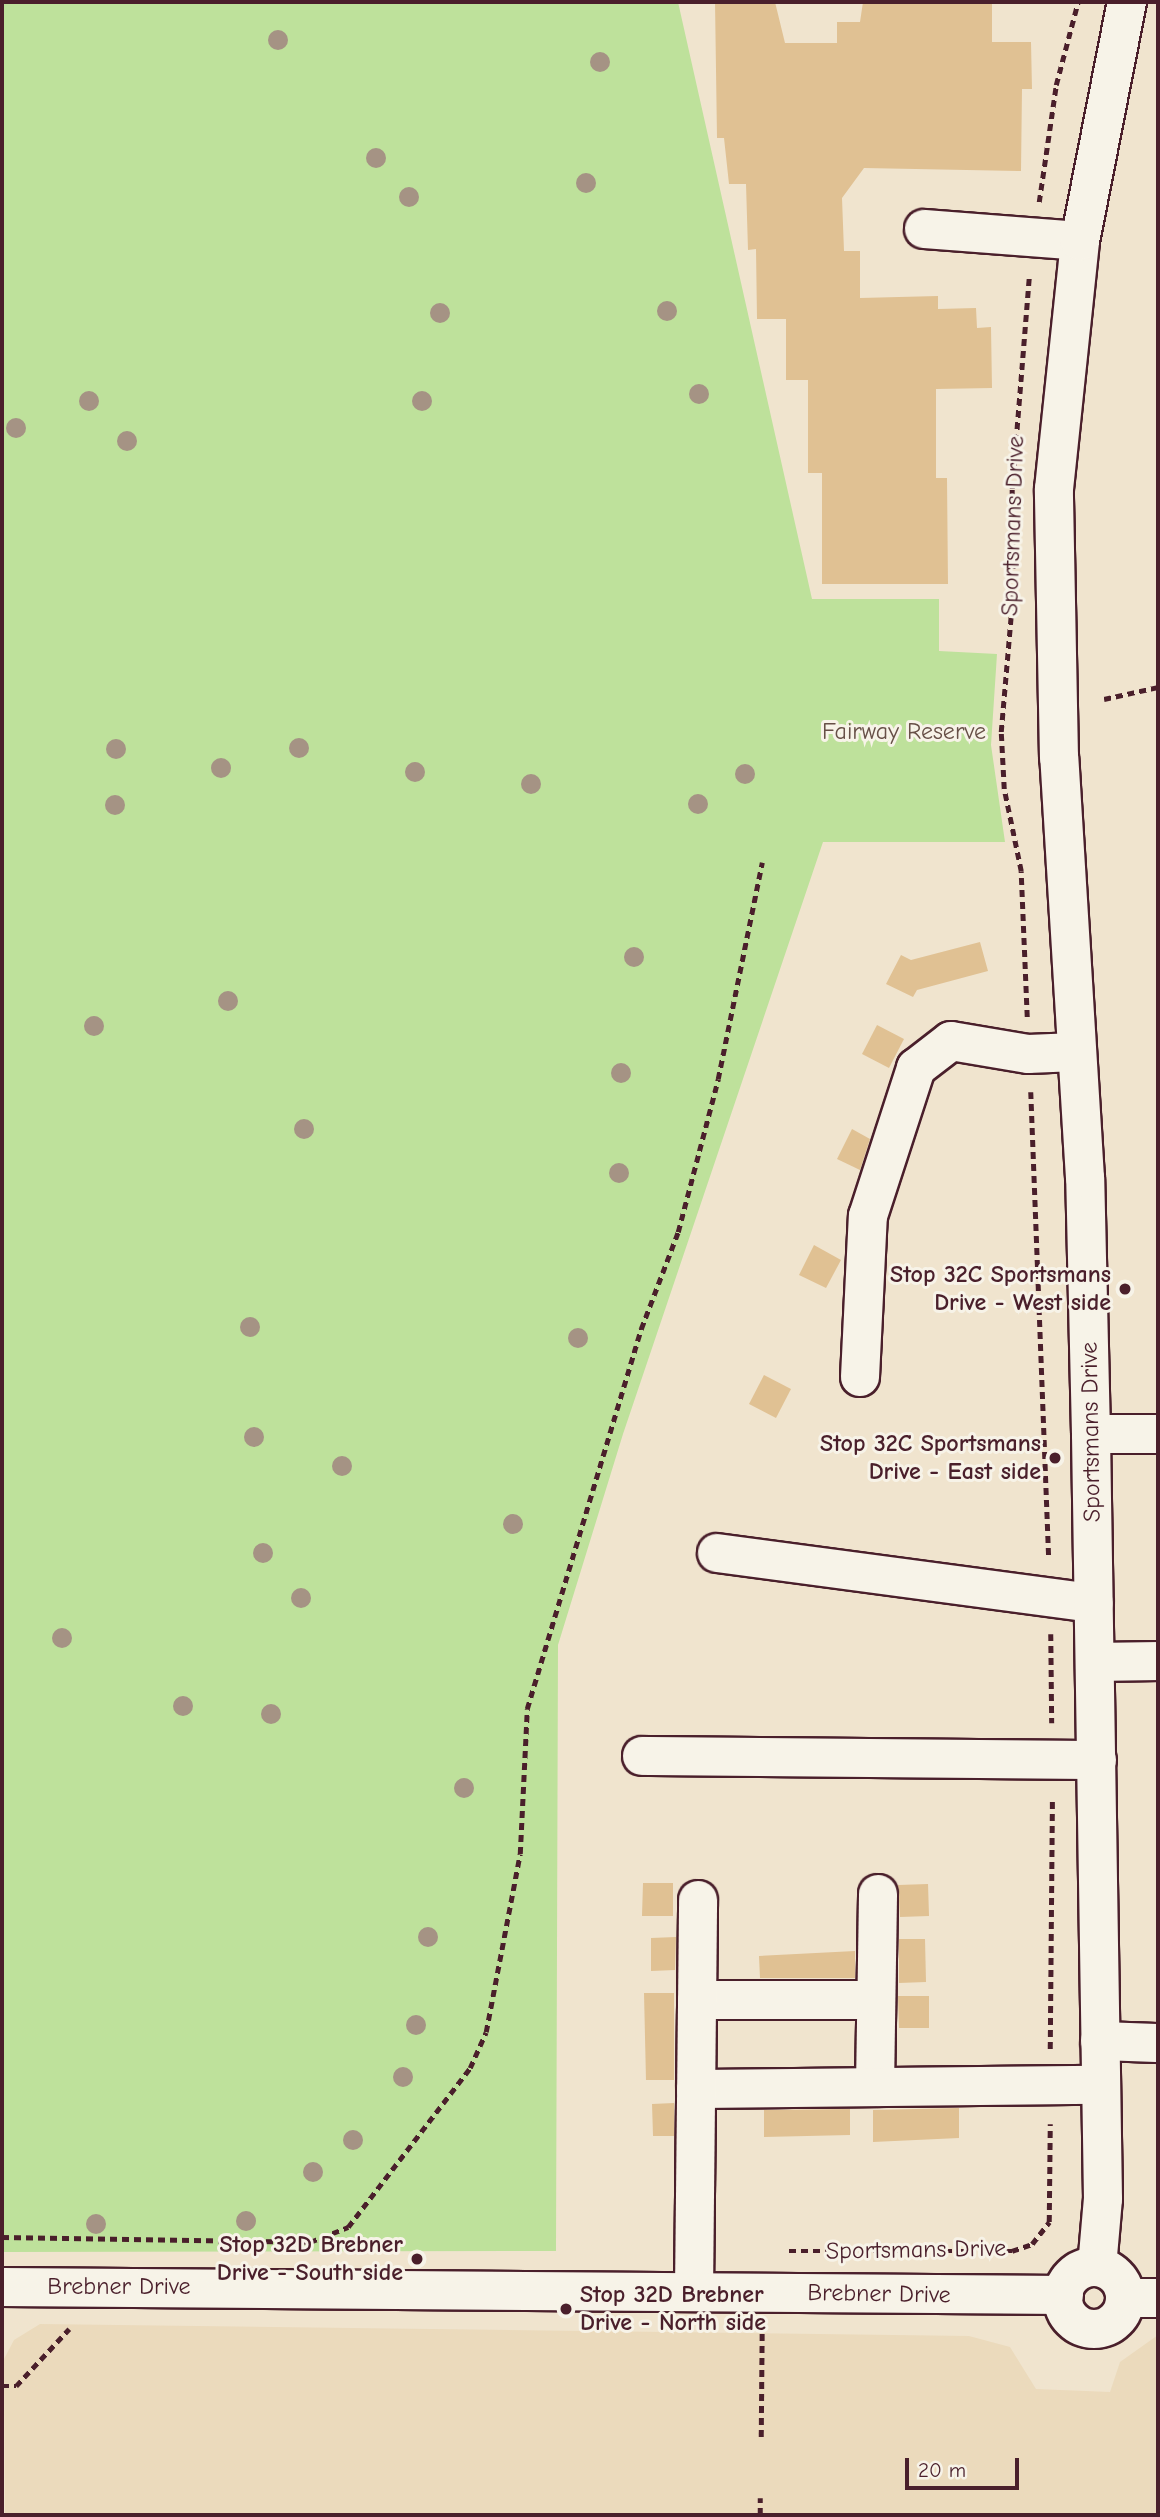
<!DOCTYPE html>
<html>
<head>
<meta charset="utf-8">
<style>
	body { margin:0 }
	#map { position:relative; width:1160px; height:2517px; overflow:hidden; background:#f0e4ce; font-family:"Comic Neue",sans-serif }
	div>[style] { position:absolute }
	.built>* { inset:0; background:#ebdabc }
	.green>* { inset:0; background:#bee19b }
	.building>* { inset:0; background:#e0c193 }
	.path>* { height:4.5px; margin-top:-2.25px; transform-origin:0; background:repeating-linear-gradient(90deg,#4a1f2b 0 7px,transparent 0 12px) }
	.roads { filter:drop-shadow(2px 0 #4a1f2b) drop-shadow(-2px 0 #4a1f2b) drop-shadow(0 2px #4a1f2b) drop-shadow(0 -2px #4a1f2b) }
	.minor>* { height:38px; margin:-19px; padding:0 19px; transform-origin:19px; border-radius:19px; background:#f7f3e8 }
	.tertiary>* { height:38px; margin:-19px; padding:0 19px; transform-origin:19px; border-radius:19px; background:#f7f3e8 }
	.tertiary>.ring { margin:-19px; padding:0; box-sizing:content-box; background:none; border:38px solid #f7f3e8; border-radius:50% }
	.trees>* { width:20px; height:20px; margin:-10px; border-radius:50%; background:#a59384 }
	.dots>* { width:19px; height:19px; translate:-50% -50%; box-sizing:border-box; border:4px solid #f7f3e8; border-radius:50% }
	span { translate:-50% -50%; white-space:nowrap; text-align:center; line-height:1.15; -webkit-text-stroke:6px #f7f3e8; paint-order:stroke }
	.street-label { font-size:24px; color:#4a1f2b }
	.park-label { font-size:24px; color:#675047 }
	.poi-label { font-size:24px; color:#4a1f2b; font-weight:700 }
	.right { translate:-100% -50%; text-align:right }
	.left { translate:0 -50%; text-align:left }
	.frame { position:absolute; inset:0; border:4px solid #4a1f2b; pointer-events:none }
	.scale { position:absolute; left:905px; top:2458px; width:114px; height:32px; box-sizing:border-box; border:4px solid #4a1f2b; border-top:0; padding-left:9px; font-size:21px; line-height:24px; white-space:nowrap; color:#4a1f2b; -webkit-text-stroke:5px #f7f3e8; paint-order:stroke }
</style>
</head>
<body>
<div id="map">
	<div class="built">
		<div style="clip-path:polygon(40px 2324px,969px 2336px,1010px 2347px,1036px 2389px,1110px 2392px,1120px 2362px,1158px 2335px,1158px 2515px,5px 2515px,4px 2359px,14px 2340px)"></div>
	</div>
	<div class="green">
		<div style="clip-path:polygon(2px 2px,678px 2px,812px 599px,939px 599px,939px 651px,997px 654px,991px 745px,1005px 842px,823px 842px,623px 1434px,558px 1645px,556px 2251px,2px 2252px)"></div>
	</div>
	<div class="building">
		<div style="clip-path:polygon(715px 2px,775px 2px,785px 43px,837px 43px,837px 22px,860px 22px,863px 2px,992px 2px,992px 42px,1031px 42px,1032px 89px,1022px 89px,1021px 171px,864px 168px,842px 198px,844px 251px,860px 251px,860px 298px,938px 296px,938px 309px,976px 308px,977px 328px,991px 327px,992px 388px,936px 389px,936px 478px,947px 478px,948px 584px,822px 584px,822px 473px,808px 473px,808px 380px,786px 380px,786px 319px,757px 319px,756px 249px,748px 250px,746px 184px,729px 184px,724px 138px,717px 138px)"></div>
		<div style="clip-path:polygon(980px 942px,988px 971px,917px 990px,913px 997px,886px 984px,901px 955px,911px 960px)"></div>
		<div style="clip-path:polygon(877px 1025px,904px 1039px,889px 1068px,862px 1054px)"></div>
		<div style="clip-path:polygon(852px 1129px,870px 1139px,860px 1170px,837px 1159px)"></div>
		<div style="clip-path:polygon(814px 1245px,841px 1260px,826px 1288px,799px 1275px)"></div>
		<div style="clip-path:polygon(764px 1375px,791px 1389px,776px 1418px,749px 1404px)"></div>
		<div style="clip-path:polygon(643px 1883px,673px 1883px,673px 1916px,642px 1916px)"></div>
		<div style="clip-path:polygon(928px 1884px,929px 1916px,900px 1917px,898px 1885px)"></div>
		<div style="clip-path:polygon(676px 1937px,675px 1970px,651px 1971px,651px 1938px)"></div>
		<div style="clip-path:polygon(899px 1939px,925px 1939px,926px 1982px,899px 1983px)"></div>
		<div style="clip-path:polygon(855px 1951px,855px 1978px,760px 1978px,759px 1956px)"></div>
		<div style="clip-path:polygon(644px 1993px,674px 1993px,674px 2080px,646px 2080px)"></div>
		<div style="clip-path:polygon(898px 1996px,929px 1996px,929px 2028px,899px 2028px)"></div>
		<div style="clip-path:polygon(674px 2103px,674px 2136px,653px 2136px,652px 2104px)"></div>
		<div style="clip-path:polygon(959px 2108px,959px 2138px,873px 2142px,873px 2110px)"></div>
		<div style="clip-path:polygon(850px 2109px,850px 2135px,764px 2137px,764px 2110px)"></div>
	</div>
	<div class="path">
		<div style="left:1039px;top:202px;width:118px;rotate:-81.7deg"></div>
		<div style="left:1056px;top:85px;width:86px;rotate:-75.2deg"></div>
		<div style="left:1104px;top:699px;width:55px;rotate:-12.5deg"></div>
		<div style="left:1027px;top:1017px;width:146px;rotate:-92.4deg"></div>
		<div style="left:1021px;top:871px;width:84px;rotate:-101.7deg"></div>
		<div style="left:1004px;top:789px;width:57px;rotate:-93deg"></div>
		<div style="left:1001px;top:732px;width:140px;rotate:-85.1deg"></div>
		<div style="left:1013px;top:593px;width:104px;rotate:-90.6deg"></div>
		<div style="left:1012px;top:489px;width:214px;rotate:-85.4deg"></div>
		<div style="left:1031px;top:1092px;width:467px;rotate:87.8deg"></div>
		<div style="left:1051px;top:1634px;width:89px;rotate:89.4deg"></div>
		<div style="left:1050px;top:2049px;width:250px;rotate:-89.5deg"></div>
		<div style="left:2px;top:2237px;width:308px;rotate:0.9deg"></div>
		<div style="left:310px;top:2242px;width:41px;rotate:-21.5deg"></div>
		<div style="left:348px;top:2227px;width:200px;rotate:-52.5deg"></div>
		<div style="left:470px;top:2068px;width:39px;rotate:-66deg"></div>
		<div style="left:486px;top:2032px;width:181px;rotate:-79.2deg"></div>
		<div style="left:520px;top:1854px;width:145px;rotate:-87.2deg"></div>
		<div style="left:527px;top:1709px;width:397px;rotate:-73.3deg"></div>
		<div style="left:641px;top:1329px;width:104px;rotate:-69.1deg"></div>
		<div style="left:678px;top:1232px;width:158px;rotate:-75.3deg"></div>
		<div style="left:718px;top:1079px;width:221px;rotate:-78.5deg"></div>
		<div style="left:789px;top:2251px;width:223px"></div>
		<div style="left:1012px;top:2251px;width:21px;rotate:-19deg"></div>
		<div style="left:1032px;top:2244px;width:28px;rotate:-52deg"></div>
		<div style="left:1049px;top:2222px;width:98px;rotate:-89.4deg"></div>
		<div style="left:2px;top:2386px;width:14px"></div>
		<div style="left:16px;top:2386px;width:78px;rotate:-47.1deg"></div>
		<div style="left:761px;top:2437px;width:108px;rotate:-89.5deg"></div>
		<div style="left:760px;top:2515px;width:17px;rotate:-90deg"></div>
	</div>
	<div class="roads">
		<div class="minor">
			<div style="left:924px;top:229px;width:156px;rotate:4.4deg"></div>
			<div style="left:860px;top:1377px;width:161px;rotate:-87.2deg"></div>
			<div style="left:868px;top:1216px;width:156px;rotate:-72deg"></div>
			<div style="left:916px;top:1068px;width:44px;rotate:-37.6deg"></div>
			<div style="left:951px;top:1041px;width:78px;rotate:9.6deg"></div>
			<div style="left:1028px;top:1054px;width:48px;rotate:-2.4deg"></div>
			<div style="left:1091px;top:1434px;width:67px"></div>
			<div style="left:717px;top:1553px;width:380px;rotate:7.6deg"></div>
			<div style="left:1096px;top:1662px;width:62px;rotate:-0.9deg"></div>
			<div style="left:642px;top:1756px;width:455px;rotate:0.5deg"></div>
			<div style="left:697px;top:2000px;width:179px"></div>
			<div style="left:1100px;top:2041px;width:58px;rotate:2deg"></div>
			<div style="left:875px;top:2087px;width:193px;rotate:-89.1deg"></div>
			<div style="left:696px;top:2089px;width:405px;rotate:-0.6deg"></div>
			<div style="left:694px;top:2292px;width:392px;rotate:-89.4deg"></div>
		</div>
		<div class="tertiary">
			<div style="left:1097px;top:2267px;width:68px;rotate:-85deg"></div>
			<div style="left:1103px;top:2199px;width:765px;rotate:-90.9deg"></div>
			<div style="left:1091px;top:1434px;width:256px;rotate:-91.3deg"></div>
			<div style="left:1085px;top:1178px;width:421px;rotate:-93.5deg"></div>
			<div style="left:1059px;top:758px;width:269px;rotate:-91.1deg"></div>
			<div style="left:1054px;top:489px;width:249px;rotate:-84deg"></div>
			<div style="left:1080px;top:241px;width:244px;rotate:-78.9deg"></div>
			<div class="ring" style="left:1063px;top:2267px;width:24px;height:24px"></div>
			<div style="left:2px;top:2287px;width:1062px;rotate:0.43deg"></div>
			<div style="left:1125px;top:2298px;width:33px"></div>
		</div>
	</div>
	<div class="trees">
		<div style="left:278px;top:40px"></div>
		<div style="left:600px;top:62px"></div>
		<div style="left:376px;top:158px"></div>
		<div style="left:586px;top:183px"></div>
		<div style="left:409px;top:197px"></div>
		<div style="left:667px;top:311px"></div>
		<div style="left:440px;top:313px"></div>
		<div style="left:699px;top:394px"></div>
		<div style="left:89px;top:401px"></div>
		<div style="left:422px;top:401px"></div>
		<div style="left:16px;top:428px"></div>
		<div style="left:127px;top:441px"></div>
		<div style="left:299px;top:748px"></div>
		<div style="left:116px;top:749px"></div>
		<div style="left:221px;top:768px"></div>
		<div style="left:415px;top:772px"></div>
		<div style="left:745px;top:774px"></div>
		<div style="left:531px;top:784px"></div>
		<div style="left:698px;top:804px"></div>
		<div style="left:115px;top:805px"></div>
		<div style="left:634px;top:957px"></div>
		<div style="left:228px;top:1001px"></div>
		<div style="left:94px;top:1026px"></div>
		<div style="left:621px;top:1073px"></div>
		<div style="left:304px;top:1129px"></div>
		<div style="left:619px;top:1173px"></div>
		<div style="left:250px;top:1327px"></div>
		<div style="left:578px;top:1338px"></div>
		<div style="left:254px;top:1437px"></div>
		<div style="left:342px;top:1466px"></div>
		<div style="left:513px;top:1524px"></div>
		<div style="left:263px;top:1553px"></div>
		<div style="left:301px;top:1598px"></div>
		<div style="left:62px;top:1638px"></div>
		<div style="left:183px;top:1706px"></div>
		<div style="left:271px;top:1714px"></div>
		<div style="left:464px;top:1788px"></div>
		<div style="left:428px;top:1937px"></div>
		<div style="left:416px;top:2025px"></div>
		<div style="left:403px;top:2077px"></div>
		<div style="left:353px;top:2140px"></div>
		<div style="left:313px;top:2172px"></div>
		<div style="left:246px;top:2221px"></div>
		<div style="left:96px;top:2224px"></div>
	</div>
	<div class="dots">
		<div style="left:1125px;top:1289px;background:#4a1f2b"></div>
		<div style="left:1055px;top:1458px;background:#4a1f2b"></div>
		<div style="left:417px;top:2259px;background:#4a1f2b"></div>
		<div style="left:566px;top:2309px;background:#4a1f2b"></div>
	</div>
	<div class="street-label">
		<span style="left:1013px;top:526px;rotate:-88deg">Sportsmans Drive</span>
		<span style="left:1091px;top:1432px;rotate:-91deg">Sportsmans Drive</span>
		<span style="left:916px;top:2250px;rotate:-1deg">Sportsmans Drive</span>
		<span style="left:119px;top:2287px">Brebner Drive</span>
		<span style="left:879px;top:2294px;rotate:1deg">Brebner Drive</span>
	</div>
	<div class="park-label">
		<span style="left:904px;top:732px">Fairway Reserve</span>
	</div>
	<div class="poi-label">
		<span class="right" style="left:1111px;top:1289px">Stop 32C Sportsmans<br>Drive - West side</span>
		<span class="right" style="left:1041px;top:1458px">Stop 32C Sportsmans<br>Drive - East side</span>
		<span class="right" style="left:403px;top:2259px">Stop 32D Brebner<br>Drive - South side</span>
		<span class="left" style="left:580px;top:2309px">Stop 32D Brebner<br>Drive - North side</span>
	</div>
	<div class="frame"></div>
	<div class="scale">20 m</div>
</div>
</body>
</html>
